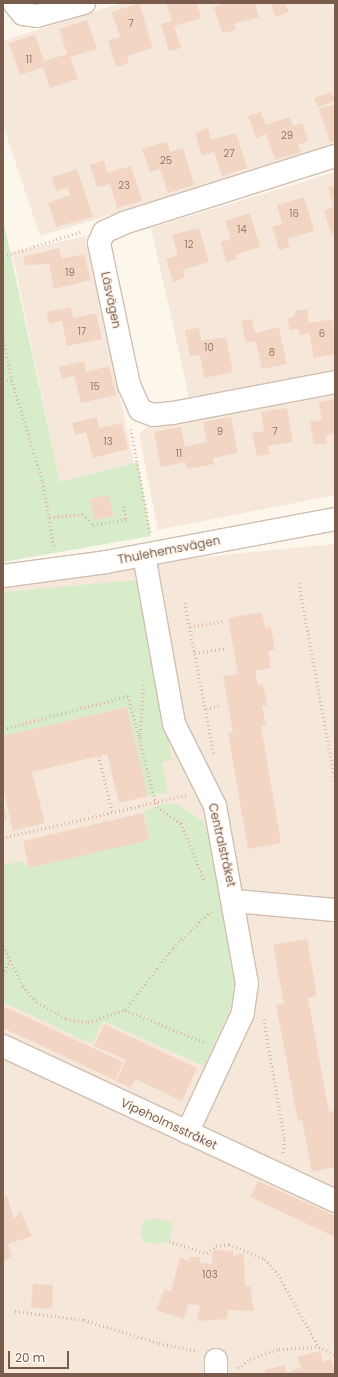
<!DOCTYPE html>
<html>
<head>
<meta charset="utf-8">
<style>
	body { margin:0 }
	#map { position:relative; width:338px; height:1377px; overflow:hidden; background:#fdf6ec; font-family:Poppins,sans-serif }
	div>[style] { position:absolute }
	.residential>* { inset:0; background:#f5e8da }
	.green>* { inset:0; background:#d8ecc9 }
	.building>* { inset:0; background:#f3d5c3 }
	.path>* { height:2.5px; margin-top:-1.25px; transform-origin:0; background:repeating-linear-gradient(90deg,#d9b8a5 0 1px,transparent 0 4px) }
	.roads { filter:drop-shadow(1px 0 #d1beb0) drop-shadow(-1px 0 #d1beb0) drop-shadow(0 1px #d1beb0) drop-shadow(0 -1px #d1beb0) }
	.minor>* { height:22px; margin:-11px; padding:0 11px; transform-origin:11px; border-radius:11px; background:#fff }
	span { translate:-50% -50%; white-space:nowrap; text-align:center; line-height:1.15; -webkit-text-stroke:3.5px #fffaf3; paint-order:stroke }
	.number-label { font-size:10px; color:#987a6a }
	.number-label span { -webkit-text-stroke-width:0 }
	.street-label { font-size:12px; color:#7a5c4d }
	.frame { position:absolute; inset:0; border:4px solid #7a5c4d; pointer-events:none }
	.scale { position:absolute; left:8px; top:1351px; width:61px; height:18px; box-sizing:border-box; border:2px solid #7a5c4d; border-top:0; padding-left:5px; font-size:12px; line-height:14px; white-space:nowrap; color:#7a5c4d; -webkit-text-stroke:3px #fffaf3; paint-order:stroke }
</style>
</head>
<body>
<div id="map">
	<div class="residential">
		<div style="clip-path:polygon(122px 3px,331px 3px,335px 15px,335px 148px,40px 236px,3px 125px,3px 41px)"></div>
		<div style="clip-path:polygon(335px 172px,335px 371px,189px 397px,151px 228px)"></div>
		<div style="clip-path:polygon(85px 236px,134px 463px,60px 482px,12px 253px)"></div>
		<div style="clip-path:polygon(335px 393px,335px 495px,158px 530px,139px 434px,148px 426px)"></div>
		<div style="clip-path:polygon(335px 544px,335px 1374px,3px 1374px,3px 577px)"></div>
	</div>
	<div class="green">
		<div style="clip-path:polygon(3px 219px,60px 482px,138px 462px,151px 536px,3px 562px)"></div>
		<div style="clip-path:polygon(136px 580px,172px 760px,162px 762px,168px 793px,148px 796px,127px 707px,3px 736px,3px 592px)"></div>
		<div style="clip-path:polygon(164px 803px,179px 805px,204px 822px,225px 904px,237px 994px,204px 1066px,103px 1021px,92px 1044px,3px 1002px,3px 865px,21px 861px,29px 867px,150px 839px,144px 811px)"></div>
		<div style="clip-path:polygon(155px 1218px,173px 1223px,169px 1241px,160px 1244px,145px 1242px,140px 1234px,144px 1221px)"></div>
	</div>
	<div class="building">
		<div style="clip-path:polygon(139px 3px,153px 48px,127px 56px,129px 63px,116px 67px,108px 40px,120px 37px,112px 12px)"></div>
		<div style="clip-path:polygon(166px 3px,197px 3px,201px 18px,174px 26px,181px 48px,169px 51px,161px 24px,172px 21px)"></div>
		<div style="clip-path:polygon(224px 3px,255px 3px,259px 17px,234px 24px,236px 30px,222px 33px,214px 7px)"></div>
		<div style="clip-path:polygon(271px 3px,285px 3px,289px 12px,275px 17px)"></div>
		<div style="clip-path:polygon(87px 20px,97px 49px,70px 57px,78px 79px,50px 88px,43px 67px,20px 75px,9px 43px,35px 35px,44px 61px,67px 54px,59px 29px)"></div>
		<div style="clip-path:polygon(332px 92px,335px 101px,318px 107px,314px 98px)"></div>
		<div style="clip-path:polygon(335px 104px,335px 141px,330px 142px,319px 109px)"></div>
		<div style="clip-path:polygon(261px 112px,266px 125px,290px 117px,293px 126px,302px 123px,308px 141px,298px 145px,301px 152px,275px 160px,266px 134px,256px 138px,248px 116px)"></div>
		<div style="clip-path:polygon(208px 128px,211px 140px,236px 133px,247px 168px,222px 176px,214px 152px,202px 156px,195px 133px)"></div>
		<div style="clip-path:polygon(167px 141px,170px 152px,183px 148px,194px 185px,168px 193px,160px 169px,150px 172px,142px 149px)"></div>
		<div style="clip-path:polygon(104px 160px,107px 173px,131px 166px,142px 201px,117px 208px,110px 184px,97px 187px,90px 165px)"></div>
		<div style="clip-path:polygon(77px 169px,93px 217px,56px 227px,48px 203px,70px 195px,68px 187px,56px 191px,52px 177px)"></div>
		<div style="clip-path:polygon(335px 185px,335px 232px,331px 234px,324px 210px,334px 207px,328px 187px)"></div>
		<div style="clip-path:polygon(304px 197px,314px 231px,287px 239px,290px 247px,279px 250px,272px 227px,282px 224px,277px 205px)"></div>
		<div style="clip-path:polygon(250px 213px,260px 247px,236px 255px,237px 259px,226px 262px,221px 242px,231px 239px,225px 221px)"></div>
		<div style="clip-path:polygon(199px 228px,209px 262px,183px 270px,185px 278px,173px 282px,166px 259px,178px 255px,172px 235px)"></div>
		<div style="clip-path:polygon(59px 248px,62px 259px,84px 254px,91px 280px,54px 289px,49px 264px,25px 265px,23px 257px)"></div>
		<div style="clip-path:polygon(71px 307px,73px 318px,96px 313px,102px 339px,67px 346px,62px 321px,49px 324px,47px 312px)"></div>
		<div style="clip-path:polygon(307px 309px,309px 323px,333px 319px,335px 354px,314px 358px,309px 333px,300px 335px,298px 329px,290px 330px,287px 318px,295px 316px,295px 311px)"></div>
		<div style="clip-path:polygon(252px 319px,255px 333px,279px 327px,287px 364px,262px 369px,256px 341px,246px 343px,241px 321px)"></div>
		<div style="clip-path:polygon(199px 328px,201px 341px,226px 337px,233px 372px,204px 378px,200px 355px,190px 356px,185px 330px)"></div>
		<div style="clip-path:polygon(84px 361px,86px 372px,109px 366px,116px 395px,81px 403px,74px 376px,62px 379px,59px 367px)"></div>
		<div style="clip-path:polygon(335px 399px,335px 434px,326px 435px,327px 443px,314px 445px,310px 422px,322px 420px,319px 402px)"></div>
		<div style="clip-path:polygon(287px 408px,293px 442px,268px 446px,270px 454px,257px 456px,252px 433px,264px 431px,261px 412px)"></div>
		<div style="clip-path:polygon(97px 417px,99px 428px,122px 423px,128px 449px,93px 458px,86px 432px,75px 435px,72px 423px)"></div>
		<div style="clip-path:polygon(231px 417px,238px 453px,213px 458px,214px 464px,187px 469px,185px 462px,161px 467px,154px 432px,181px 427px,185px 447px,197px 444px,207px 442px,203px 422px)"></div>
		<div style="clip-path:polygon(109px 495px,113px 516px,95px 520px,90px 499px)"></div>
		<div style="clip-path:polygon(262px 612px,265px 628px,271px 627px,275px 650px,268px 651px,271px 668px,255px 671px,258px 685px,263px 684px,267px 705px,262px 706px,266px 725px,261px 726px,281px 843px,248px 849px,228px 733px,233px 732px,223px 676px,238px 674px,228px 618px)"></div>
		<div style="clip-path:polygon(127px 707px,148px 796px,119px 803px,107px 754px,32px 772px,45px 823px,13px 831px,3px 788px,3px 736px)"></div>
		<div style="clip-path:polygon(3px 805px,7px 818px,3px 819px)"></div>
		<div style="clip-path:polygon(143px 813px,150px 840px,29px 868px,23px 841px)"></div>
		<div style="clip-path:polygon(307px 939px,317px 996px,308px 998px,329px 1112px,334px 1111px,335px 1117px,335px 1167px,312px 1172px,302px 1120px,298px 1121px,276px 1005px,284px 1004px,273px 945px)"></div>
		<div style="clip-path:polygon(3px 1006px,123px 1062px,115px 1080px,3px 1028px)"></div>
		<div style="clip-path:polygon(104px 1024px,197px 1068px,182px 1101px,135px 1079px,131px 1088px,116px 1081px,126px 1060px,94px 1046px)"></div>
		<div style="clip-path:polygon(258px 1181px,335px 1216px,335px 1237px,250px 1197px)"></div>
		<div style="clip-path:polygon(7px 1196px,14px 1219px,20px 1211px,32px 1236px,8px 1244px,12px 1256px,3px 1262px,3px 1197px)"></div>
		<div style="clip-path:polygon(213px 1250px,233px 1251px,233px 1256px,244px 1253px,245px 1287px,250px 1286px,254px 1311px,228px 1310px,227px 1319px,197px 1321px,200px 1305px,188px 1304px,184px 1319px,156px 1310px,165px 1288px,171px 1292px,180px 1257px,188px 1261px,189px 1257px,200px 1257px,200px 1263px,212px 1264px)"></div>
		<div style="clip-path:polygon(33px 1284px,53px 1285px,52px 1309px,31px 1308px)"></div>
		<div style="clip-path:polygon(320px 1351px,323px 1362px,331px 1359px,335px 1374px,265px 1374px,265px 1370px,285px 1365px,287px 1373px,301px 1367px,297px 1357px)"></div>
	</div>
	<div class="path">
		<div style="left:3px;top:256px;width:81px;rotate:-17.3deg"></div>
		<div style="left:3px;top:337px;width:44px;rotate:78.2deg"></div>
		<div style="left:12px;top:380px;width:107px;rotate:73.1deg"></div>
		<div style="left:43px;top:482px;width:67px;rotate:80.5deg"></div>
		<div style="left:3px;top:381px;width:9px;rotate:-6deg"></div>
		<div style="left:131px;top:429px;width:105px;rotate:79.5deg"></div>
		<div style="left:50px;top:517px;width:33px;rotate:-5deg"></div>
		<div style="left:83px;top:514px;width:15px;rotate:48deg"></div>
		<div style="left:93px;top:525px;width:34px;rotate:-10deg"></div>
		<div style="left:126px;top:519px;width:13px;rotate:-103deg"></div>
		<div style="left:299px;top:583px;width:200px;rotate:79.6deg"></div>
		<div style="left:185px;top:603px;width:154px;rotate:79.1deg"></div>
		<div style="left:190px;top:627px;width:34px;rotate:-10deg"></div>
		<div style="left:195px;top:653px;width:31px;rotate:-9deg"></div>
		<div style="left:144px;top:685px;width:56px;rotate:94.1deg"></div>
		<div style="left:140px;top:741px;width:68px;rotate:75.6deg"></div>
		<div style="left:157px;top:807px;width:29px;rotate:34deg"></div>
		<div style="left:181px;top:823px;width:64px;rotate:67.9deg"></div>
		<div style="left:206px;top:709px;width:13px;rotate:-13deg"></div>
		<div style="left:3px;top:729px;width:129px;rotate:-14.8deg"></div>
		<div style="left:128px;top:696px;width:45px;rotate:74.4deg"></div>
		<div style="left:99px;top:756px;width:57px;rotate:76.7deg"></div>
		<div style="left:6px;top:837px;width:185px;rotate:-13.1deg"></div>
		<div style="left:3px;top:946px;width:45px;rotate:63.4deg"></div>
		<div style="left:23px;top:986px;width:21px;rotate:49deg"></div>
		<div style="left:37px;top:1002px;width:34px;rotate:30deg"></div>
		<div style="left:66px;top:1019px;width:22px;rotate:8deg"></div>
		<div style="left:88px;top:1022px;width:39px;rotate:-18deg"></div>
		<div style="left:125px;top:1010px;width:78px;rotate:-52.3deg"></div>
		<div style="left:173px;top:948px;width:54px;rotate:-44.3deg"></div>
		<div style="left:3px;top:975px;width:15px;rotate:-67deg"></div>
		<div style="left:125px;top:1010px;width:87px;rotate:22.2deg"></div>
		<div style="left:264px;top:1019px;width:123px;rotate:80.2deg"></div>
		<div style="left:285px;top:1140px;width:14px;rotate:98deg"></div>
		<div style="left:169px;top:1241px;width:40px;rotate:18deg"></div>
		<div style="left:207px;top:1253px;width:11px;rotate:-38deg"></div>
		<div style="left:216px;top:1246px;width:13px;rotate:-9deg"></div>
		<div style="left:229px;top:1244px;width:39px;rotate:23deg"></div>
		<div style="left:265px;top:1259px;width:20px;rotate:49deg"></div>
		<div style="left:278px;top:1274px;width:84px;rotate:60.7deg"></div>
		<div style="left:15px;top:1311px;width:70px;rotate:7.4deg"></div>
		<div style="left:84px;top:1320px;width:78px;rotate:17deg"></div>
		<div style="left:159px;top:1343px;width:40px;rotate:12deg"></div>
		<div style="left:238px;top:1368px;width:15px;rotate:-37deg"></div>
		<div style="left:250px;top:1359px;width:31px;rotate:-19deg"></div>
		<div style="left:279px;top:1349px;width:40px;rotate:-2.9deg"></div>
		<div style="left:319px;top:1347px;width:17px;rotate:24deg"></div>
	</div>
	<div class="roads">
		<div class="minor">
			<div style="left:14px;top:3px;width:14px;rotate:51deg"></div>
			<div style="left:23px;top:14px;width:14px;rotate:8deg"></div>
			<div style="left:37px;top:16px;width:49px;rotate:-15.5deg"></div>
			<div style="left:335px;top:156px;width:221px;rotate:162.4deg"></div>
			<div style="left:124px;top:223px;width:22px;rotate:156deg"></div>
			<div style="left:104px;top:232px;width:12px;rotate:114deg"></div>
			<div style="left:99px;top:243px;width:145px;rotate:78.1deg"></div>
			<div style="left:129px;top:385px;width:27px;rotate:66deg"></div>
			<div style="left:140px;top:410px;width:14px;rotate:21deg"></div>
			<div style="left:153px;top:415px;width:20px;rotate:-6deg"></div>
			<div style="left:173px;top:413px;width:165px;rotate:-10.8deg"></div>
			<div style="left:144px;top:555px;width:172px;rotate:79.9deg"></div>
			<div style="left:174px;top:724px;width:92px;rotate:63.4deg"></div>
			<div style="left:215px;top:806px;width:180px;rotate:79.8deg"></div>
			<div style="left:247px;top:983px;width:30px;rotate:98deg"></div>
			<div style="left:243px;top:1013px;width:132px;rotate:115deg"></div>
			<div style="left:3px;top:576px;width:104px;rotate:-7.7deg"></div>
			<div style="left:106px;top:562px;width:233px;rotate:-10.6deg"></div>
			<div style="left:234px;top:901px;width:101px;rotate:5.1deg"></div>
			<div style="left:3px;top:1046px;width:366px;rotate:25deg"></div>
			<div style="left:216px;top:1374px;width:14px;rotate:-90deg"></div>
		</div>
	</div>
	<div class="number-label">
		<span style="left:131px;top:24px">7</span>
		<span style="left:29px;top:60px">11</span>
		<span style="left:287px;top:136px">29</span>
		<span style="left:229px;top:154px">27</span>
		<span style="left:166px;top:161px">25</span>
		<span style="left:124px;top:186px">23</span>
		<span style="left:294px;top:214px">16</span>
		<span style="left:242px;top:230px">14</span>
		<span style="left:189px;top:245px">12</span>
		<span style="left:70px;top:273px">19</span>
		<span style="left:82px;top:332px">17</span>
		<span style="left:322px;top:334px">6</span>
		<span style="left:209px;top:348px">10</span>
		<span style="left:272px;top:353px">8</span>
		<span style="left:95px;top:387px">15</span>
		<span style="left:220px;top:432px">9</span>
		<span style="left:275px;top:432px">7</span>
		<span style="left:108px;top:442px">13</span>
		<span style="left:179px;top:454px">11</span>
		<span style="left:210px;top:1275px">103</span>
	</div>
	<div class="street-label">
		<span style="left:111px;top:300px;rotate:78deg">Läsvägen</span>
		<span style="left:169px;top:550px;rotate:-11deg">Thulehemsvägen</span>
		<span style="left:222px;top:845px;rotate:77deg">Centralstråket</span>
		<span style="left:169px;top:1124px;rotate:25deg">Vipeholmsstråket</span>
	</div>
	<div class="frame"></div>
	<div class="scale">20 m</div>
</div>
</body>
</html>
